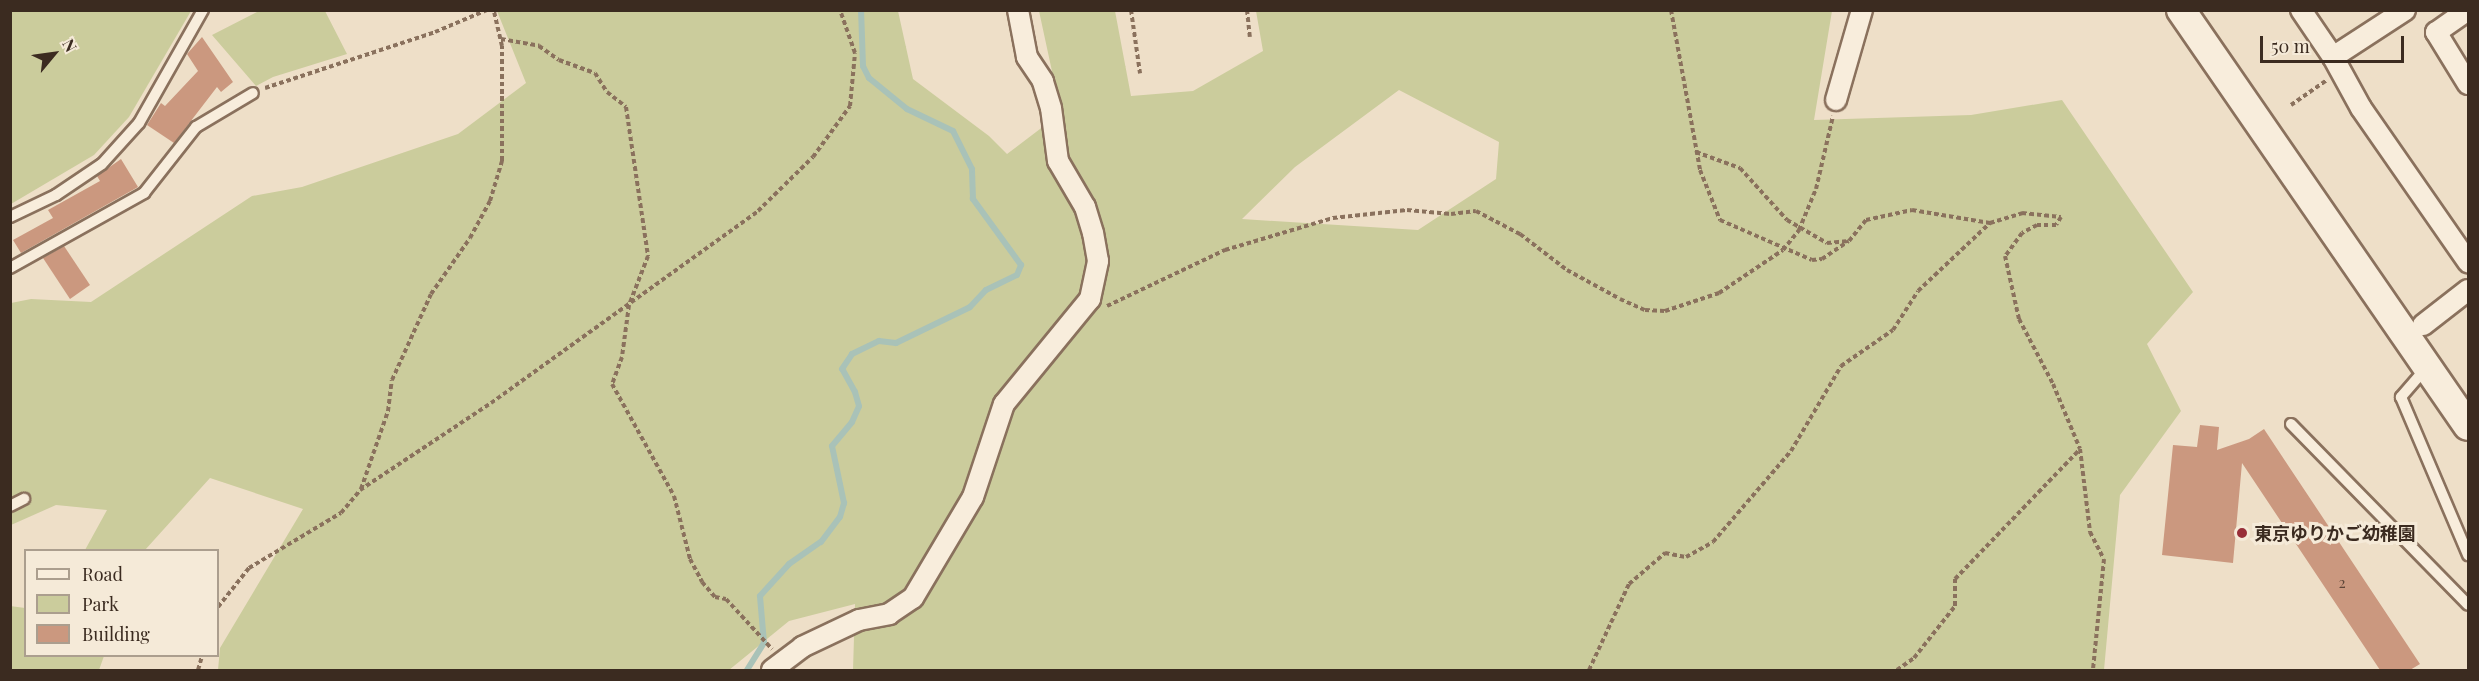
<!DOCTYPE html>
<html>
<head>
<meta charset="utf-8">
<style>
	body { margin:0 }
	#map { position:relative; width:2479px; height:681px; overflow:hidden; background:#eedfc8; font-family:"Playfair Display","Noto Sans JP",serif }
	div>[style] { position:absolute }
	.green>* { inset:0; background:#cbcc9c }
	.stream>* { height:6px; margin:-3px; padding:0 3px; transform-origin:3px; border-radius:3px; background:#a9c2b8 }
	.building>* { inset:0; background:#cb987f }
	.path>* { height:4px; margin-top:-2px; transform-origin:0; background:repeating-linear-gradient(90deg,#8a715d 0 4.5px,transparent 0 7.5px) }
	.roads { filter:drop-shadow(2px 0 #8a715d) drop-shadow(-2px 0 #8a715d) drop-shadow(0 2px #8a715d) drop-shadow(0 -2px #8a715d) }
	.lane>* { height:10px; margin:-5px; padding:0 5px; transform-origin:5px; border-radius:5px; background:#f8eddc }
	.street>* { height:20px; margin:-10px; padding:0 10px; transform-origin:10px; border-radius:10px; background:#f8eddc }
	.secondary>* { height:28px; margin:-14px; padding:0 14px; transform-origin:14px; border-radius:14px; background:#f8eddc }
	.dots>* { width:16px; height:16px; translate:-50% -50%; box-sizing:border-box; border:3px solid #f5ead8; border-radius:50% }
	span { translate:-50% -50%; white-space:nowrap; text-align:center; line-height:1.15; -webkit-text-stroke:6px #f5ead8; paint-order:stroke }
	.number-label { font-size:15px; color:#5f4638 }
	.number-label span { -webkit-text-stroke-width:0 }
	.poi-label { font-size:18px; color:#3b2b20; font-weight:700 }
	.left { translate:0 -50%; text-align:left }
	.frame { position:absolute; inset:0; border:12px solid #3b2b20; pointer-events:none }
	.legend { position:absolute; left:24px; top:549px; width:195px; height:108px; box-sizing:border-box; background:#f5ead8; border:2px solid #ab9e8e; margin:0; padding:8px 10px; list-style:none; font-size:18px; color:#3b2b20 }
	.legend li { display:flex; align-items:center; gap:12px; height:30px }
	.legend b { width:30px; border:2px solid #ab9e8e }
	.north { position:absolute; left:24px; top:24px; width:60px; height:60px; -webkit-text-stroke:4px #f5ead8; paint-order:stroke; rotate:61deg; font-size:16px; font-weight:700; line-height:24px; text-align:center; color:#3b2b20 }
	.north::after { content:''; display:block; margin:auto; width:21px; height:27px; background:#3b2b20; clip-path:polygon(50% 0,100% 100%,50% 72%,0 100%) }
	.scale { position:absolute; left:2260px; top:36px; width:144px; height:27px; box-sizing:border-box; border:3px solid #3b2b20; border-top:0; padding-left:8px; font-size:18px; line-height:21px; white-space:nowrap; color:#3b2b20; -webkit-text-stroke:4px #f5ead8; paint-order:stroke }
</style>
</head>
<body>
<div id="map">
	<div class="green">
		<div style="clip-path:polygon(11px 10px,191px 11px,129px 117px,94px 155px,11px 204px)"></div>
		<div style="clip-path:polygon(261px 10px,325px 11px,347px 54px,273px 77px,256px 86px,212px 35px)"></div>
		<div style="clip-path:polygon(evenodd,497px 11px,898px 11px,913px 79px,989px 136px,1007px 154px,1061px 113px,1039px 11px,1115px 11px,1131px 96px,1193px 91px,1263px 51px,1256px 11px,1832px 11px,1814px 120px,1971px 115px,2062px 100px,2193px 292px,2147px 344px,2181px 411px,2120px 495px,2104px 670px,853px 670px,855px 604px,789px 621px,729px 670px,218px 670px,220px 648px,303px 509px,210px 478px,145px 550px,85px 550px,107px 510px,56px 505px,11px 525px,11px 303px,31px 299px,91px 302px,252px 196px,302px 187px,458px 134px,526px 83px,497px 11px,1399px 90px,1499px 142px,1496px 179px,1418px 230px,1242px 219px,1295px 167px,1399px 90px)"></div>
		<div style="clip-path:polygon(10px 606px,25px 608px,26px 656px,104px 656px,99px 670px,11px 670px)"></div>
	</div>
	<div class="stream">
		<div style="left:747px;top:670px;width:32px;rotate:-58deg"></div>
		<div style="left:764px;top:643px;width:47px;rotate:-94.9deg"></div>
		<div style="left:760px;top:596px;width:43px;rotate:-47.8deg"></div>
		<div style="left:789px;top:564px;width:39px;rotate:-35deg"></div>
		<div style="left:821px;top:542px;width:31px;rotate:-53deg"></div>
		<div style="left:840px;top:517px;width:15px;rotate:-74deg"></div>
		<div style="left:844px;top:503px;width:58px;rotate:-101.9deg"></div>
		<div style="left:832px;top:446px;width:31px;rotate:-50deg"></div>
		<div style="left:852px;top:422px;width:17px;rotate:-66deg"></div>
		<div style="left:859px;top:406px;width:15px;rotate:-106deg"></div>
		<div style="left:855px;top:392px;width:26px;rotate:-119deg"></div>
		<div style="left:842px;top:369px;width:18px;rotate:-56deg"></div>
		<div style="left:852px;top:354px;width:30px;rotate:-26deg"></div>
		<div style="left:879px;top:341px;width:17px;rotate:7deg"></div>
		<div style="left:896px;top:343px;width:82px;rotate:-25.9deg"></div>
		<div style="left:970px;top:307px;width:23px;rotate:-47deg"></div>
		<div style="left:986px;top:290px;width:34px;rotate:-26deg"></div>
		<div style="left:1017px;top:275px;width:11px;rotate:-68deg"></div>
		<div style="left:1021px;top:265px;width:82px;rotate:-126deg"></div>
		<div style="left:973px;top:199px;width:30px;rotate:-92deg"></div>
		<div style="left:972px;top:169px;width:42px;rotate:-116.6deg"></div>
		<div style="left:953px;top:131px;width:51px;rotate:-154.4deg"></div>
		<div style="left:907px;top:109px;width:49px;rotate:-140.8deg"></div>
		<div style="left:869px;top:78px;width:13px;rotate:-117deg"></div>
		<div style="left:863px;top:66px;width:56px;rotate:-92deg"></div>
	</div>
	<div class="building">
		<div style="clip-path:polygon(202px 37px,233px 82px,221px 92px,217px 87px,174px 143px,147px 125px,161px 103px,165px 106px,198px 71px,187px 54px)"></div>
		<div style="clip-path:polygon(121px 159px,138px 187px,21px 253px,13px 240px,53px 218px,48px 210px,100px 181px,97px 176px)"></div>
		<div style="clip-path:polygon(64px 246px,90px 285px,70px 299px,43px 258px)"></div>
		<div style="clip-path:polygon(2200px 425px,2219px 427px,2217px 450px,2249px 439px,2264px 429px,2420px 664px,2410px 670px,2380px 670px,2242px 463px,2233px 563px,2162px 555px,2173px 445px,2197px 447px)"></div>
	</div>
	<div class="path">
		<div style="left:1131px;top:10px;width:64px;rotate:81.9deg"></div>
		<div style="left:1247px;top:10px;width:27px;rotate:84deg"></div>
		<div style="left:1671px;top:10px;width:163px;rotate:79.7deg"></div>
		<div style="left:1700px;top:170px;width:54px;rotate:68.2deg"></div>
		<div style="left:1720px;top:220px;width:100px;rotate:23.5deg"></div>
		<div style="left:1812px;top:260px;width:10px;rotate:-6deg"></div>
		<div style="left:1822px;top:259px;width:32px;rotate:-34deg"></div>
		<div style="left:501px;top:39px;width:39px;rotate:10deg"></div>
		<div style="left:539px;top:46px;width:24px;rotate:35deg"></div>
		<div style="left:559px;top:60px;width:38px;rotate:20deg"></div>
		<div style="left:595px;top:73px;width:22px;rotate:58deg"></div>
		<div style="left:607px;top:92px;width:24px;rotate:38deg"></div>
		<div style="left:626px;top:107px;width:151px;rotate:81.6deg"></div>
		<div style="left:648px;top:256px;width:53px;rotate:111.2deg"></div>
		<div style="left:629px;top:305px;width:52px;rotate:97.7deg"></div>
		<div style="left:622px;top:357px;width:29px;rotate:110deg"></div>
		<div style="left:612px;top:384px;width:128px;rotate:61deg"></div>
		<div style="left:674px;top:496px;width:65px;rotate:75.7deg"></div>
		<div style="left:690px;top:559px;width:26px;rotate:62deg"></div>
		<div style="left:702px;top:582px;width:20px;rotate:49deg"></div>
		<div style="left:715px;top:597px;width:11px;rotate:10deg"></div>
		<div style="left:726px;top:599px;width:68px;rotate:47.4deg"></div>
		<div style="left:265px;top:88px;width:179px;rotate:-18.2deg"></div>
		<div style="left:435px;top:32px;width:56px;rotate:-22.9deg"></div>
		<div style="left:2291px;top:105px;width:44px;rotate:-34.8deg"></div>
		<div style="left:1696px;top:152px;width:47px;rotate:20deg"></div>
		<div style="left:1740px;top:168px;width:70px;rotate:47.9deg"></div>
		<div style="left:1787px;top:220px;width:46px;rotate:29.9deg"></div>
		<div style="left:1827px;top:243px;width:22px;rotate:-5deg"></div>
		<div style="left:1849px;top:241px;width:27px;rotate:-51deg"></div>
		<div style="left:1866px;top:220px;width:47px;rotate:-12.3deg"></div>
		<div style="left:1912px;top:210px;width:79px;rotate:9.5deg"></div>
		<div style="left:1990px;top:223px;width:34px;rotate:-17deg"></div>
		<div style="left:2022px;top:213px;width:39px;rotate:6deg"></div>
		<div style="left:2061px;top:217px;width:9px;rotate:122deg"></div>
		<div style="left:2056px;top:225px;width:19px;rotate:180deg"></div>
		<div style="left:2037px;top:225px;width:17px;rotate:152deg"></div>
		<div style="left:2022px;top:233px;width:29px;rotate:126deg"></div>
		<div style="left:2005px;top:256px;width:65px;rotate:77.5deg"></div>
		<div style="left:2019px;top:319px;width:73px;rotate:62.4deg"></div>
		<div style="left:2053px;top:384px;width:70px;rotate:67.4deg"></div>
		<div style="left:2080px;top:449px;width:84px;rotate:83.1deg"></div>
		<div style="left:2090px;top:532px;width:30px;rotate:63deg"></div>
		<div style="left:2104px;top:559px;width:112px;rotate:95.7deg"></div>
		<div style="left:1107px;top:306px;width:131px;rotate:-25.4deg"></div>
		<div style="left:1225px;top:250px;width:113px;rotate:-16.5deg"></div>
		<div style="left:1333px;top:218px;width:74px;rotate:-6.2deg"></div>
		<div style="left:1407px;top:210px;width:44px;rotate:5.2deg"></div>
		<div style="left:1451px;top:214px;width:25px;rotate:-7deg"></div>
		<div style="left:1476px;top:211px;width:50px;rotate:27.6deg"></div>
		<div style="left:1520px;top:234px;width:59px;rotate:37.5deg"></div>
		<div style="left:1567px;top:270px;width:60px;rotate:28.7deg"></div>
		<div style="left:1620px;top:299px;width:27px;rotate:24deg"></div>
		<div style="left:1645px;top:310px;width:20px;rotate:3deg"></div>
		<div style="left:1665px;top:311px;width:57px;rotate:-18.4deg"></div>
		<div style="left:1719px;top:293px;width:77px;rotate:-33.9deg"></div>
		<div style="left:1783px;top:250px;width:26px;rotate:-51deg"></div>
		<div style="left:1799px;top:230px;width:44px;rotate:-67.5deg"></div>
		<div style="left:1816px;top:189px;width:75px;rotate:-76.9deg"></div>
		<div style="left:361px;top:489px;width:83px;rotate:-70.9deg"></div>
		<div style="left:388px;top:411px;width:31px;rotate:-83deg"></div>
		<div style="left:392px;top:380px;width:94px;rotate:-65.6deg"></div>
		<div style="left:431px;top:294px;width:68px;rotate:-55.1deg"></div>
		<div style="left:470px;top:238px;width:42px;rotate:-61.6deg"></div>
		<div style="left:490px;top:201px;width:42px;rotate:-73.3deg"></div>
		<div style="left:502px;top:161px;width:115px;rotate:-90deg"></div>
		<div style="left:502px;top:46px;width:37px;rotate:-103deg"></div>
		<div style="left:218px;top:607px;width:50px;rotate:-51.5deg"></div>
		<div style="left:249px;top:568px;width:107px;rotate:-30.9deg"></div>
		<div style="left:341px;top:513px;width:30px;rotate:-50deg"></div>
		<div style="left:360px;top:490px;width:157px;rotate:-33.6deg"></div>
		<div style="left:491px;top:403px;width:329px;rotate:-35.7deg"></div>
		<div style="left:758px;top:211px;width:77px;rotate:-44.5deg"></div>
		<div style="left:813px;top:157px;width:63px;rotate:-54deg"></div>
		<div style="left:850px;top:106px;width:53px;rotate:-84.6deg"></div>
		<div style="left:855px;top:53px;width:46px;rotate:-109.2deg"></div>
		<div style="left:198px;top:670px;width:15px;rotate:-74deg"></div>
		<div style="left:1589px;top:670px;width:95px;rotate:-65.1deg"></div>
		<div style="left:1629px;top:584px;width:48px;rotate:-40.7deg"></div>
		<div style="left:1665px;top:553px;width:21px;rotate:11deg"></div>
		<div style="left:1686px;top:557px;width:31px;rotate:-29deg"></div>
		<div style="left:1713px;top:542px;width:120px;rotate:-49.4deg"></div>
		<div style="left:1791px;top:451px;width:99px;rotate:-59.5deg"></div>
		<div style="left:1841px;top:366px;width:63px;rotate:-34.7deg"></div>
		<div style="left:1893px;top:330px;width:46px;rotate:-57.3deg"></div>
		<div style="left:1918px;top:291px;width:99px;rotate:-43.4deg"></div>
		<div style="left:1897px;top:670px;width:21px;rotate:-35deg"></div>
		<div style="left:1914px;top:658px;width:66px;rotate:-51.7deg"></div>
		<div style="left:1955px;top:606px;width:27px;rotate:-90deg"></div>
		<div style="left:1955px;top:579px;width:180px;rotate:-46.1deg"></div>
	</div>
	<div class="roads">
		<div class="lane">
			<div style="left:10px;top:217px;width:51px;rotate:-25.6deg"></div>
			<div style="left:56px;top:195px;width:55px;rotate:-34deg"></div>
			<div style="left:102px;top:164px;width:55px;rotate:-47.9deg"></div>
			<div style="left:139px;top:123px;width:130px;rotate:-60.5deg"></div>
			<div style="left:10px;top:268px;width:154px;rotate:-29.2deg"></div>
			<div style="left:144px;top:193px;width:84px;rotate:-51.8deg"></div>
			<div style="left:196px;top:127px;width:66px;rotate:-30.8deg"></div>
			<div style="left:2427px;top:367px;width:40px;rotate:131deg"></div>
			<div style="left:2401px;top:397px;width:172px;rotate:67deg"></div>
			<div style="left:2291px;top:424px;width:253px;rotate:45.6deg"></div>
			<div style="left:10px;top:506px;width:16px;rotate:-27deg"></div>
		</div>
		<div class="street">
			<div style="left:2301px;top:10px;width:57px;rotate:55.8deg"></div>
			<div style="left:2333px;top:57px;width:58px;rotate:61.2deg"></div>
			<div style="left:2361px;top:108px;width:188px;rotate:55.2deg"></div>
			<div style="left:2468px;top:10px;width:39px;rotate:145deg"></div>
			<div style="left:2436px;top:32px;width:61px;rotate:58.4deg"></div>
			<div style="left:2333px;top:57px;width:86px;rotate:-33.1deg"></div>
			<div style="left:1836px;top:100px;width:94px;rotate:-73.9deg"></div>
			<div style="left:2423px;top:325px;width:57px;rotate:-37.9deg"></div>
			<div style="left:772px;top:670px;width:38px;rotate:-37deg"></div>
			<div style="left:802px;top:647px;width:63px;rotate:-25.3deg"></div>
			<div style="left:859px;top:620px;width:31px;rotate:-11deg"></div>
			<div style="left:889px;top:614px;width:29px;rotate:-34deg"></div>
			<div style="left:913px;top:598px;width:117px;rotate:-59.3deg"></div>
			<div style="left:973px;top:497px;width:98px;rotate:-71.6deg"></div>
			<div style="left:1004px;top:404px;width:136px;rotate:-50.7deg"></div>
			<div style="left:1090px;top:299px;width:39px;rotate:-78deg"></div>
			<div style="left:1098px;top:261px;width:28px;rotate:-100deg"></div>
			<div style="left:1093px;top:233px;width:27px;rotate:-107deg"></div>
			<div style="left:1085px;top:207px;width:53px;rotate:-120.4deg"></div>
			<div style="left:1058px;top:161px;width:53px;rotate:-97.5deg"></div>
			<div style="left:1051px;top:108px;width:28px;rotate:-107deg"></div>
			<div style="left:1043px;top:81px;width:29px;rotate:-124deg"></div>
			<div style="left:1027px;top:57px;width:48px;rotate:-100.8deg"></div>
		</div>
		<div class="secondary">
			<div style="left:2181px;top:10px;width:505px;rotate:55.4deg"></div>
		</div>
	</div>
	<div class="dots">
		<div style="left:2242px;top:533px;background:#982e38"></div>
	</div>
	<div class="number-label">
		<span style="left:2342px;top:583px">2</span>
	</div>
	<div class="poi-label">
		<span class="left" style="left:2254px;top:533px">東京ゆりかご幼稚園</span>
	</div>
	<div class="frame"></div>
	<ul class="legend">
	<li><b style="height:8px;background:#f8eddc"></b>Road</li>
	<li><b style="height:16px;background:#cbcc9c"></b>Park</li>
	<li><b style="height:16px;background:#cb987f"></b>Building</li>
	</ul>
	<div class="north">N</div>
	<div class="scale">50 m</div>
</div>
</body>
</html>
